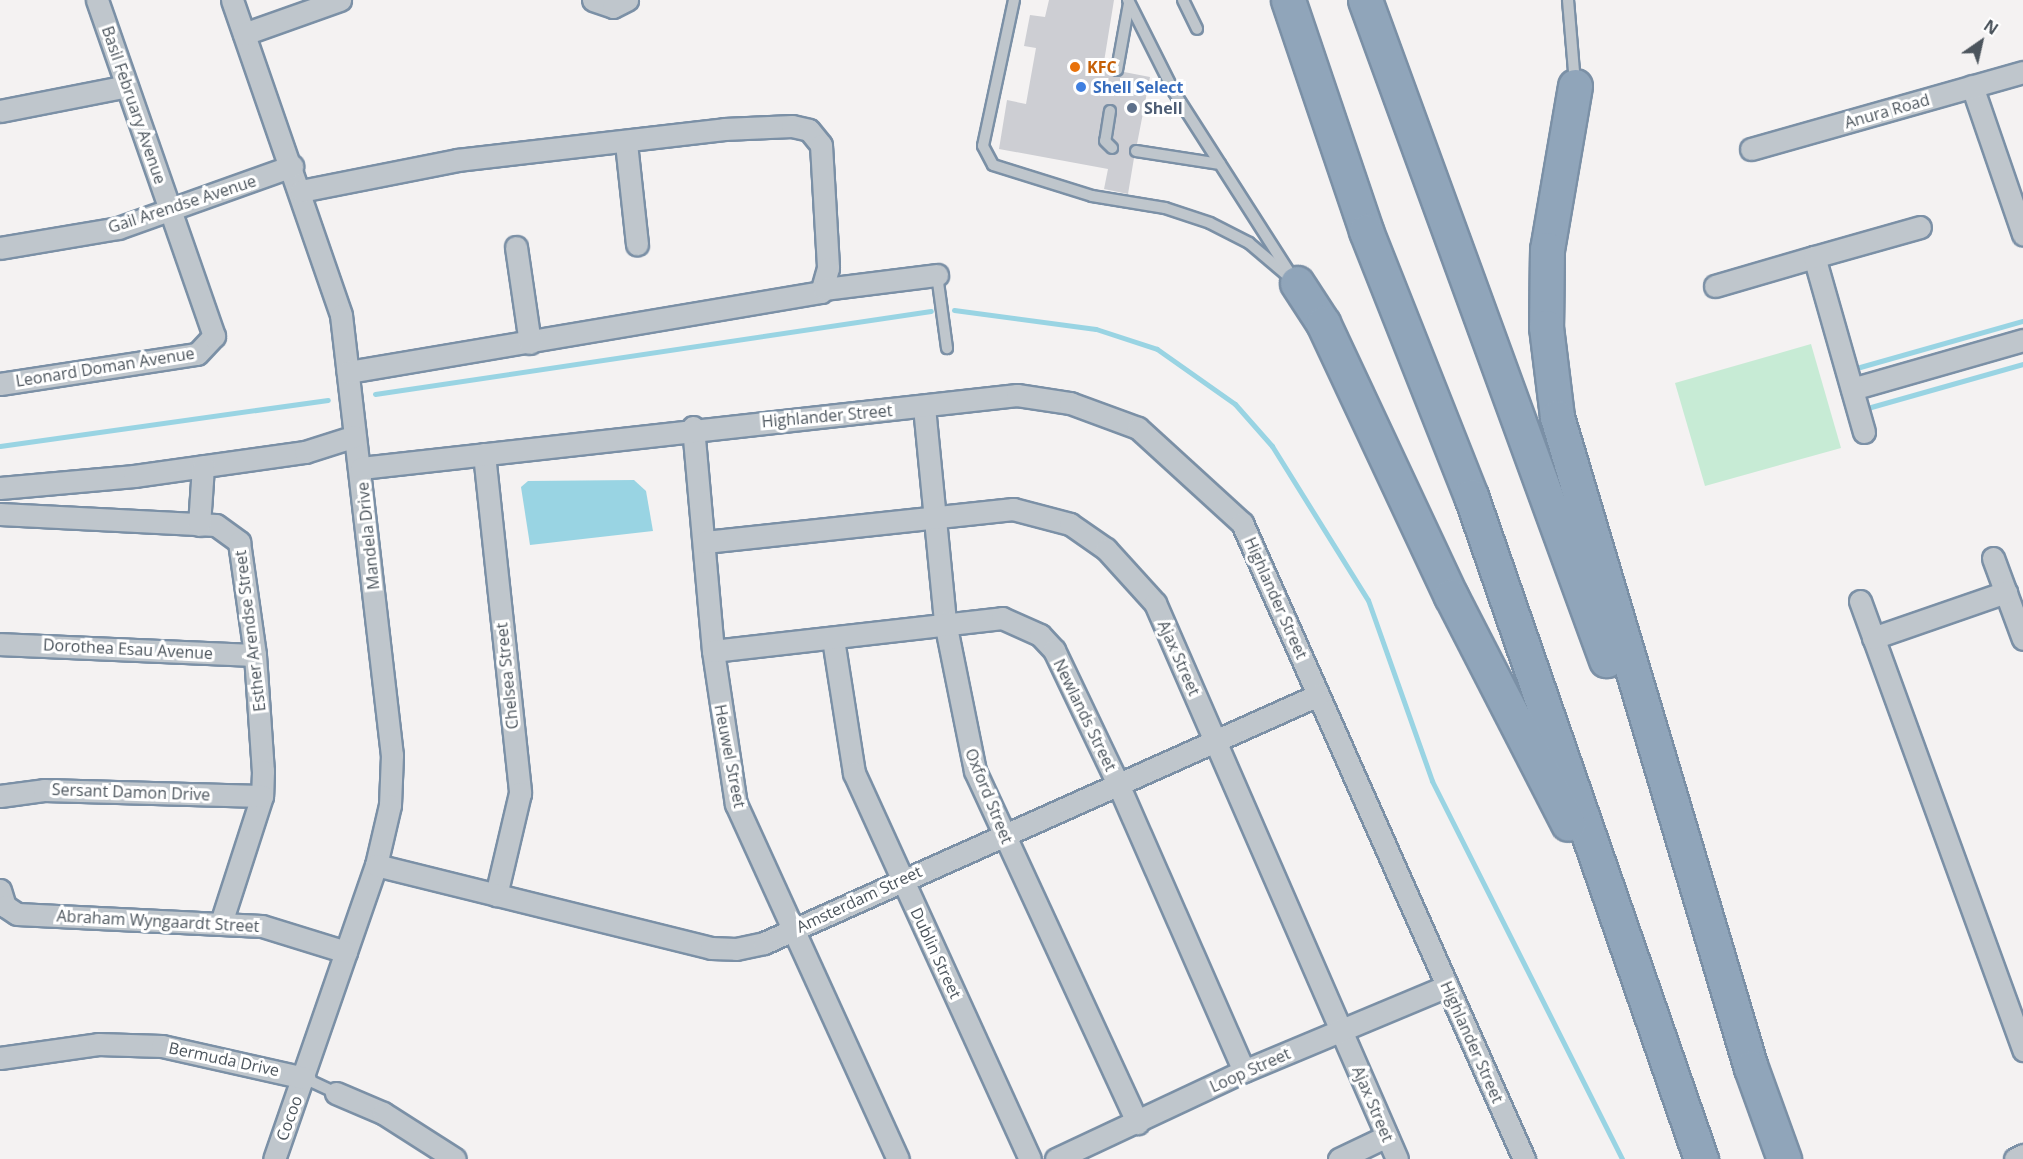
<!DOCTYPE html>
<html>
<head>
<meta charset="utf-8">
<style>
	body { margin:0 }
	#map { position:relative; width:2023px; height:1159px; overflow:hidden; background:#f4f2f2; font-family:"Open Sans",sans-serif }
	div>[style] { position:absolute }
	.green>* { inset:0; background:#c7ebd5 }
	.water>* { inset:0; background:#99d4e3 }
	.stream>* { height:5px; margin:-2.5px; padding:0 2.5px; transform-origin:2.5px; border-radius:2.5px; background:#99d4e3 }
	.building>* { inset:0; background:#cdced3 }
	.roads { filter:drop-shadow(2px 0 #7b90a6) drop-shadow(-2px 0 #7b90a6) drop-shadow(0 2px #7b90a6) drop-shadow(0 -2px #7b90a6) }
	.lane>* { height:10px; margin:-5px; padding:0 5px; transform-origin:5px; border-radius:5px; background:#bfc6cc }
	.street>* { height:21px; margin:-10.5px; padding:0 10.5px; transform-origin:10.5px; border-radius:10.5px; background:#bfc6cc }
	.highway>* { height:33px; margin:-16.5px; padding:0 16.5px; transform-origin:16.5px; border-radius:16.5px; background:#90a5ba }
	.dots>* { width:16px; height:16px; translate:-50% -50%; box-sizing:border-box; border:3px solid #fff; border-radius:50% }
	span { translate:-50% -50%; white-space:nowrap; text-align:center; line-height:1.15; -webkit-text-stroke:6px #fff; paint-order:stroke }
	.food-label { font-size:16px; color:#c56008; font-weight:700 }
	.left { translate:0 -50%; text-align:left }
	.shop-label { font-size:16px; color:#366cbe; font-weight:700 }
	.street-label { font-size:16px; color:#4c555d }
	.service-label { font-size:16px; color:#4e5e75; font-weight:700 }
	.north { position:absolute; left:1951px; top:12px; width:60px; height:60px; -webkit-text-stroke:4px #fff; paint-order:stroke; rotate:34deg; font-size:16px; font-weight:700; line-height:24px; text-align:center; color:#4c555d }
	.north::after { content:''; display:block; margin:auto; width:21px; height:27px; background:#4c555d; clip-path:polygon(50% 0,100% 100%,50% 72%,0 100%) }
</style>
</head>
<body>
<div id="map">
	<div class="green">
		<div style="clip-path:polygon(1811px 344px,1841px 448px,1705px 486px,1675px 383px)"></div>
	</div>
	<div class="water">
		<div style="clip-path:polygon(634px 480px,646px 491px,653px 531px,530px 545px,521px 487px,528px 481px)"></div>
	</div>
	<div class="stream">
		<div style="left:954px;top:310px;width:143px;rotate:7.6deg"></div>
		<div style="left:1096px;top:329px;width:64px;rotate:18.2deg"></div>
		<div style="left:1157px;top:349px;width:95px;rotate:35.2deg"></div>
		<div style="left:1235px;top:404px;width:56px;rotate:48.6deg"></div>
		<div style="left:1272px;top:446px;width:181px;rotate:58.1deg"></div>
		<div style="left:1368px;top:600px;width:192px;rotate:70.5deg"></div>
		<div style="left:1432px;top:781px;width:423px;rotate:63.3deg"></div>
		<div style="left:1860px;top:367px;width:169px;rotate:-15.8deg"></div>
		<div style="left:375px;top:394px;width:562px;rotate:-8.49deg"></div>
		<div style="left:1871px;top:407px;width:158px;rotate:-15.8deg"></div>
		<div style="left:0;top:446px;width:331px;rotate:-8deg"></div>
	</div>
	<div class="building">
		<div style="clip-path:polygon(evenodd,1049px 0,1114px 0,1103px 68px,1115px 77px,1124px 72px,1150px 77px,1137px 144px,1129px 149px,1134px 158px,1128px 194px,1104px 189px,1108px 169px,999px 149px,1007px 100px,1026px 104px,1036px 48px,1024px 46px,1030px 15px,1045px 17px,1049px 0,1108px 104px,1117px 109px,1113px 138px,1119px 149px,1113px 155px,1098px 143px,1108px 104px)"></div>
	</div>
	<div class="roads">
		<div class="lane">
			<div style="left:1014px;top:0;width:149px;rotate:102deg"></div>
			<div style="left:983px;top:146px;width:21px;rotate:62deg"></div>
			<div style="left:993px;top:165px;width:104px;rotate:17.4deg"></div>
			<div style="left:1092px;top:196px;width:74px;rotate:9.3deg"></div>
			<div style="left:1165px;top:208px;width:47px;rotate:18.4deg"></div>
			<div style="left:1210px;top:223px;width:44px;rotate:27.1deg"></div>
			<div style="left:1249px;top:243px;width:59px;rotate:40.2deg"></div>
			<div style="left:1128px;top:0;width:103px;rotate:63.4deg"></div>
			<div style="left:1174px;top:92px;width:211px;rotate:57.4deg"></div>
			<div style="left:1183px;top:0;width:32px;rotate:64deg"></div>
			<div style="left:1568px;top:0;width:83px;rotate:85.2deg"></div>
			<div style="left:1117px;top:70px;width:68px;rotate:-79.8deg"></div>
			<div style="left:1110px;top:111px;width:30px;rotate:99deg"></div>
			<div style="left:1105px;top:141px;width:10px;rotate:45deg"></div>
			<div style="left:1136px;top:151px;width:85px;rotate:8.8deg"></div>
			<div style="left:937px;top:275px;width:74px;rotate:82.2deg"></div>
			<div style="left:304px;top:1078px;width:35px;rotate:25deg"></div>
		</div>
		<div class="street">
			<div style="left:232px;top:0;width:333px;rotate:70.9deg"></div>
			<div style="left:341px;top:315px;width:443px;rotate:83.4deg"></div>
			<div style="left:392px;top:755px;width:50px;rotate:92.3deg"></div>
			<div style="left:390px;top:805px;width:62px;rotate:103.1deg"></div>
			<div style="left:376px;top:865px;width:311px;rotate:109.1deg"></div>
			<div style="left:593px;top:0;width:21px;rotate:19deg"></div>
			<div style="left:613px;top:7px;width:16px;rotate:-27deg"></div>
			<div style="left:244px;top:34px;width:102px;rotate:-19.5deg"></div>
			<div style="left:1972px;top:86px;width:157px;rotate:71deg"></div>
			<div style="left:0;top:111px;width:129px;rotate:-11.1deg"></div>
			<div style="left:626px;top:143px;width:102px;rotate:83.8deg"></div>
			<div style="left:1751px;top:149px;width:283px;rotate:-15.8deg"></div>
			<div style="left:301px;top:191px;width:159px;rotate:-11.2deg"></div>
			<div style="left:457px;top:160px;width:269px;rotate:-6.6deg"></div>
			<div style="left:724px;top:129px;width:68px;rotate:-2.5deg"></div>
			<div style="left:792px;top:126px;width:17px;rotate:13deg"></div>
			<div style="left:809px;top:130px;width:19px;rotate:51deg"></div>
			<div style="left:821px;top:145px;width:123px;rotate:86.7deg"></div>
			<div style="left:828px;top:268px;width:25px;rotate:106deg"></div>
			<div style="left:821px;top:292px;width:480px;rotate:170.4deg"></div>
			<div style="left:516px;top:247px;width:97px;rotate:81.7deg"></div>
			<div style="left:0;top:248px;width:120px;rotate:-9.6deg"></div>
			<div style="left:118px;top:228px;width:185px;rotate:-19.6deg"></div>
			<div style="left:1715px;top:286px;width:103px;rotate:-16.3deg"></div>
			<div style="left:824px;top:289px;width:114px;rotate:-7.1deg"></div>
			<div style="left:0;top:384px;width:199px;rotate:-8.7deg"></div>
			<div style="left:197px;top:354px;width:25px;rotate:-47deg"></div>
			<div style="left:214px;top:336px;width:356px;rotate:-109.2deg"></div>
			<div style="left:1852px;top:389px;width:178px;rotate:-16deg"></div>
			<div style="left:924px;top:407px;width:216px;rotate:84.4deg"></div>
			<div style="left:945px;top:622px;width:152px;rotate:78.6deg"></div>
			<div style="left:975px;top:771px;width:388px;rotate:65.2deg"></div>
			<div style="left:693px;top:427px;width:225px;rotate:84.9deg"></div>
			<div style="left:713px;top:651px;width:155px;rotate:81.5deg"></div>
			<div style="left:736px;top:804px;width:390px;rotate:65.5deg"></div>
			<div style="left:1864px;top:432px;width:182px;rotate:-105.9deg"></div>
			<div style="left:1814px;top:257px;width:110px;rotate:-15.8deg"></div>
			<div style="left:484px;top:454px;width:341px;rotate:83.9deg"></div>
			<div style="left:520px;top:793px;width:105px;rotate:103.2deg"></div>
			<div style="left:361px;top:468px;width:660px;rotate:-6.35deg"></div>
			<div style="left:1017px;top:395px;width:54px;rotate:8.6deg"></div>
			<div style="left:1070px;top:403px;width:72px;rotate:20.2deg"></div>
			<div style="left:1138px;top:428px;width:141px;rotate:42.4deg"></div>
			<div style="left:1242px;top:523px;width:696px;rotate:66.09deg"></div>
			<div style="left:0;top:488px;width:135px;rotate:-5.1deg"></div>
			<div style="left:134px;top:476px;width:173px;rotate:-8deg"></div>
			<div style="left:305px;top:452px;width:52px;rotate:-17.7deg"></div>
			<div style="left:0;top:514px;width:216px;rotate:2.9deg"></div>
			<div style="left:216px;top:525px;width:29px;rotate:36deg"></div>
			<div style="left:239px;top:542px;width:114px;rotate:81.9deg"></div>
			<div style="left:255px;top:655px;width:116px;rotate:86.1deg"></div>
			<div style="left:263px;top:771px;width:25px;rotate:92deg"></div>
			<div style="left:262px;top:796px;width:133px;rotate:107.9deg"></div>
			<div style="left:199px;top:525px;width:59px;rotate:-86.1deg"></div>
			<div style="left:705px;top:542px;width:310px;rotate:-6.1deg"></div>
			<div style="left:1013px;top:509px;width:59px;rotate:14.7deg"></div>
			<div style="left:1070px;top:524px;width:44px;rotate:34.8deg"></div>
			<div style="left:1106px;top:549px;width:73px;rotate:47.8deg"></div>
			<div style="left:1155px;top:603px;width:606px;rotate:66.48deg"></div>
			<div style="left:1993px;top:558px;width:86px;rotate:69.7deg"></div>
			<div style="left:1860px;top:601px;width:478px;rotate:70deg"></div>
			<div style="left:1873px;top:638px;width:141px;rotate:-19.1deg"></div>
			<div style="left:833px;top:639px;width:136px;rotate:81.1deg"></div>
			<div style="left:854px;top:773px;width:424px;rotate:65.5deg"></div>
			<div style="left:0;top:644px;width:255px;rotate:2.5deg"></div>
			<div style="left:713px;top:651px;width:291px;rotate:-6.5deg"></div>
			<div style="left:1002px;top:618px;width:42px;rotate:24.1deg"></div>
			<div style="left:1040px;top:635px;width:21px;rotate:47deg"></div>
			<div style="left:1054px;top:650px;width:148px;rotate:64.5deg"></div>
			<div style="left:1118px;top:784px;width:313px;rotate:66.3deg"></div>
			<div style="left:0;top:796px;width:44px;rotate:-7.8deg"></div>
			<div style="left:44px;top:790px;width:218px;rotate:1.6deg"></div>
			<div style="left:376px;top:865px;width:345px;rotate:13.9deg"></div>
			<div style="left:711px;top:948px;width:25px;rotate:2deg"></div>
			<div style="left:736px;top:949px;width:29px;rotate:-12deg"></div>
			<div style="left:764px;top:943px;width:607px;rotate:-24.12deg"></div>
			<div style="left:0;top:890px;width:17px;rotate:73deg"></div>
			<div style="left:5px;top:906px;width:14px;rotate:34deg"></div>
			<div style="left:17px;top:914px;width:245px;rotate:2.8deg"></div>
			<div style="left:262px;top:926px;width:88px;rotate:17.2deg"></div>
			<div style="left:0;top:1058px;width:99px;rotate:-8.1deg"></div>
			<div style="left:98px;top:1044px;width:64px;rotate:1.8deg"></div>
			<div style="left:162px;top:1046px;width:146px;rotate:12.7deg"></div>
			<div style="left:336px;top:1093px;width:51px;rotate:23.1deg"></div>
			<div style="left:383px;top:1113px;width:85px;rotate:32.6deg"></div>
			<div style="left:1056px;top:1159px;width:208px;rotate:-25.1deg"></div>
			<div style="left:1244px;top:1071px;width:220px;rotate:-22.7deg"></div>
			<div style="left:1339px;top:1159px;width:53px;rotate:-25.6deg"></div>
			<div style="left:2015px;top:1159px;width:9px;rotate:-27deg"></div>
		</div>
		<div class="highway">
			<div style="left:1288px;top:0;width:244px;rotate:71.3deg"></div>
			<div style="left:1366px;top:231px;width:285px;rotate:68.4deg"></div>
			<div style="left:1471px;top:496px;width:702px;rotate:70.87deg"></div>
			<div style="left:1365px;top:0;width:703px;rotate:69.94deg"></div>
			<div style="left:1575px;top:86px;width:165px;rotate:99.7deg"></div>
			<div style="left:1547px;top:249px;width:78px;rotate:90.7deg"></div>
			<div style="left:1546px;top:327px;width:91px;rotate:83deg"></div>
			<div style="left:1557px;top:417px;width:679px;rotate:73.41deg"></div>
			<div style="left:1751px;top:1068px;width:97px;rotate:70.1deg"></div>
			<div style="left:1297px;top:283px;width:48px;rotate:57deg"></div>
			<div style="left:1323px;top:323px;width:302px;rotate:64.9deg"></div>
			<div style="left:1451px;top:596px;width:256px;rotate:62.8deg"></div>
		</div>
	</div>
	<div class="dots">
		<div style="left:1075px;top:67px;background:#e8710a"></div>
		<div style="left:1081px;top:87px;background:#3f7fe0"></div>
		<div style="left:1132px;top:108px;background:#5c6f8a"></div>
	</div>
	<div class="food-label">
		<span class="left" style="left:1087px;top:67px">KFC</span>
	</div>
	<div class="shop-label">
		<span class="left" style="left:1093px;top:87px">Shell Select</span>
	</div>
	<div class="street-label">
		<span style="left:134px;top:105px;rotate:71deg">Basil February Avenue</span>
		<span style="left:1887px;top:111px;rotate:-16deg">Anura Road</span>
		<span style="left:182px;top:204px;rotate:-18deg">Gail Arendse Avenue</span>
		<span style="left:105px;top:367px;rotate:-9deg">Leonard Doman Avenue</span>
		<span style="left:827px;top:416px;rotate:-5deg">Highlander Street</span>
		<span style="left:368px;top:536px;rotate:-96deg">Mandela Drive</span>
		<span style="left:1276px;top:598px;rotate:66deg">Highlander Street</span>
		<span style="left:250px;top:631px;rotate:-97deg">Esther Arendse Street</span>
		<span style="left:128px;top:649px;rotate:3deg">Dorothea Esau Avenue</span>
		<span style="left:1179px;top:658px;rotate:66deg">Ajax Street</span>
		<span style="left:507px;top:676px;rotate:-96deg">Chelsea Street</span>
		<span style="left:1085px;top:715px;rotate:64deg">Newlands Street</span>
		<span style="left:730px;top:756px;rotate:79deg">Heuwel Street</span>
		<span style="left:131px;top:792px;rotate:2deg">Sersant Damon Drive</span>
		<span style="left:989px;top:796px;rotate:68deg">Oxford Street</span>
		<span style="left:859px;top:899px;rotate:-25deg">Amsterdam Street</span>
		<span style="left:158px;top:921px;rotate:3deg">Abraham Wyngaardt Street</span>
		<span style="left:936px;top:953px;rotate:65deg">Dublin Street</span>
		<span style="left:1472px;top:1042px;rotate:66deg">Highlander Street</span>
		<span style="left:224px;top:1059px;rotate:12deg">Bermuda Drive</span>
		<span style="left:1250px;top:1070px;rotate:-24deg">Loop Street</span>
		<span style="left:1373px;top:1104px;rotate:67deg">Ajax Street</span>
		<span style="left:289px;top:1118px;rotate:-70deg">Cocoo</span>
	</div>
	<div class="service-label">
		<span class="left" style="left:1144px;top:108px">Shell</span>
	</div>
	<div class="north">N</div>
</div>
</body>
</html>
